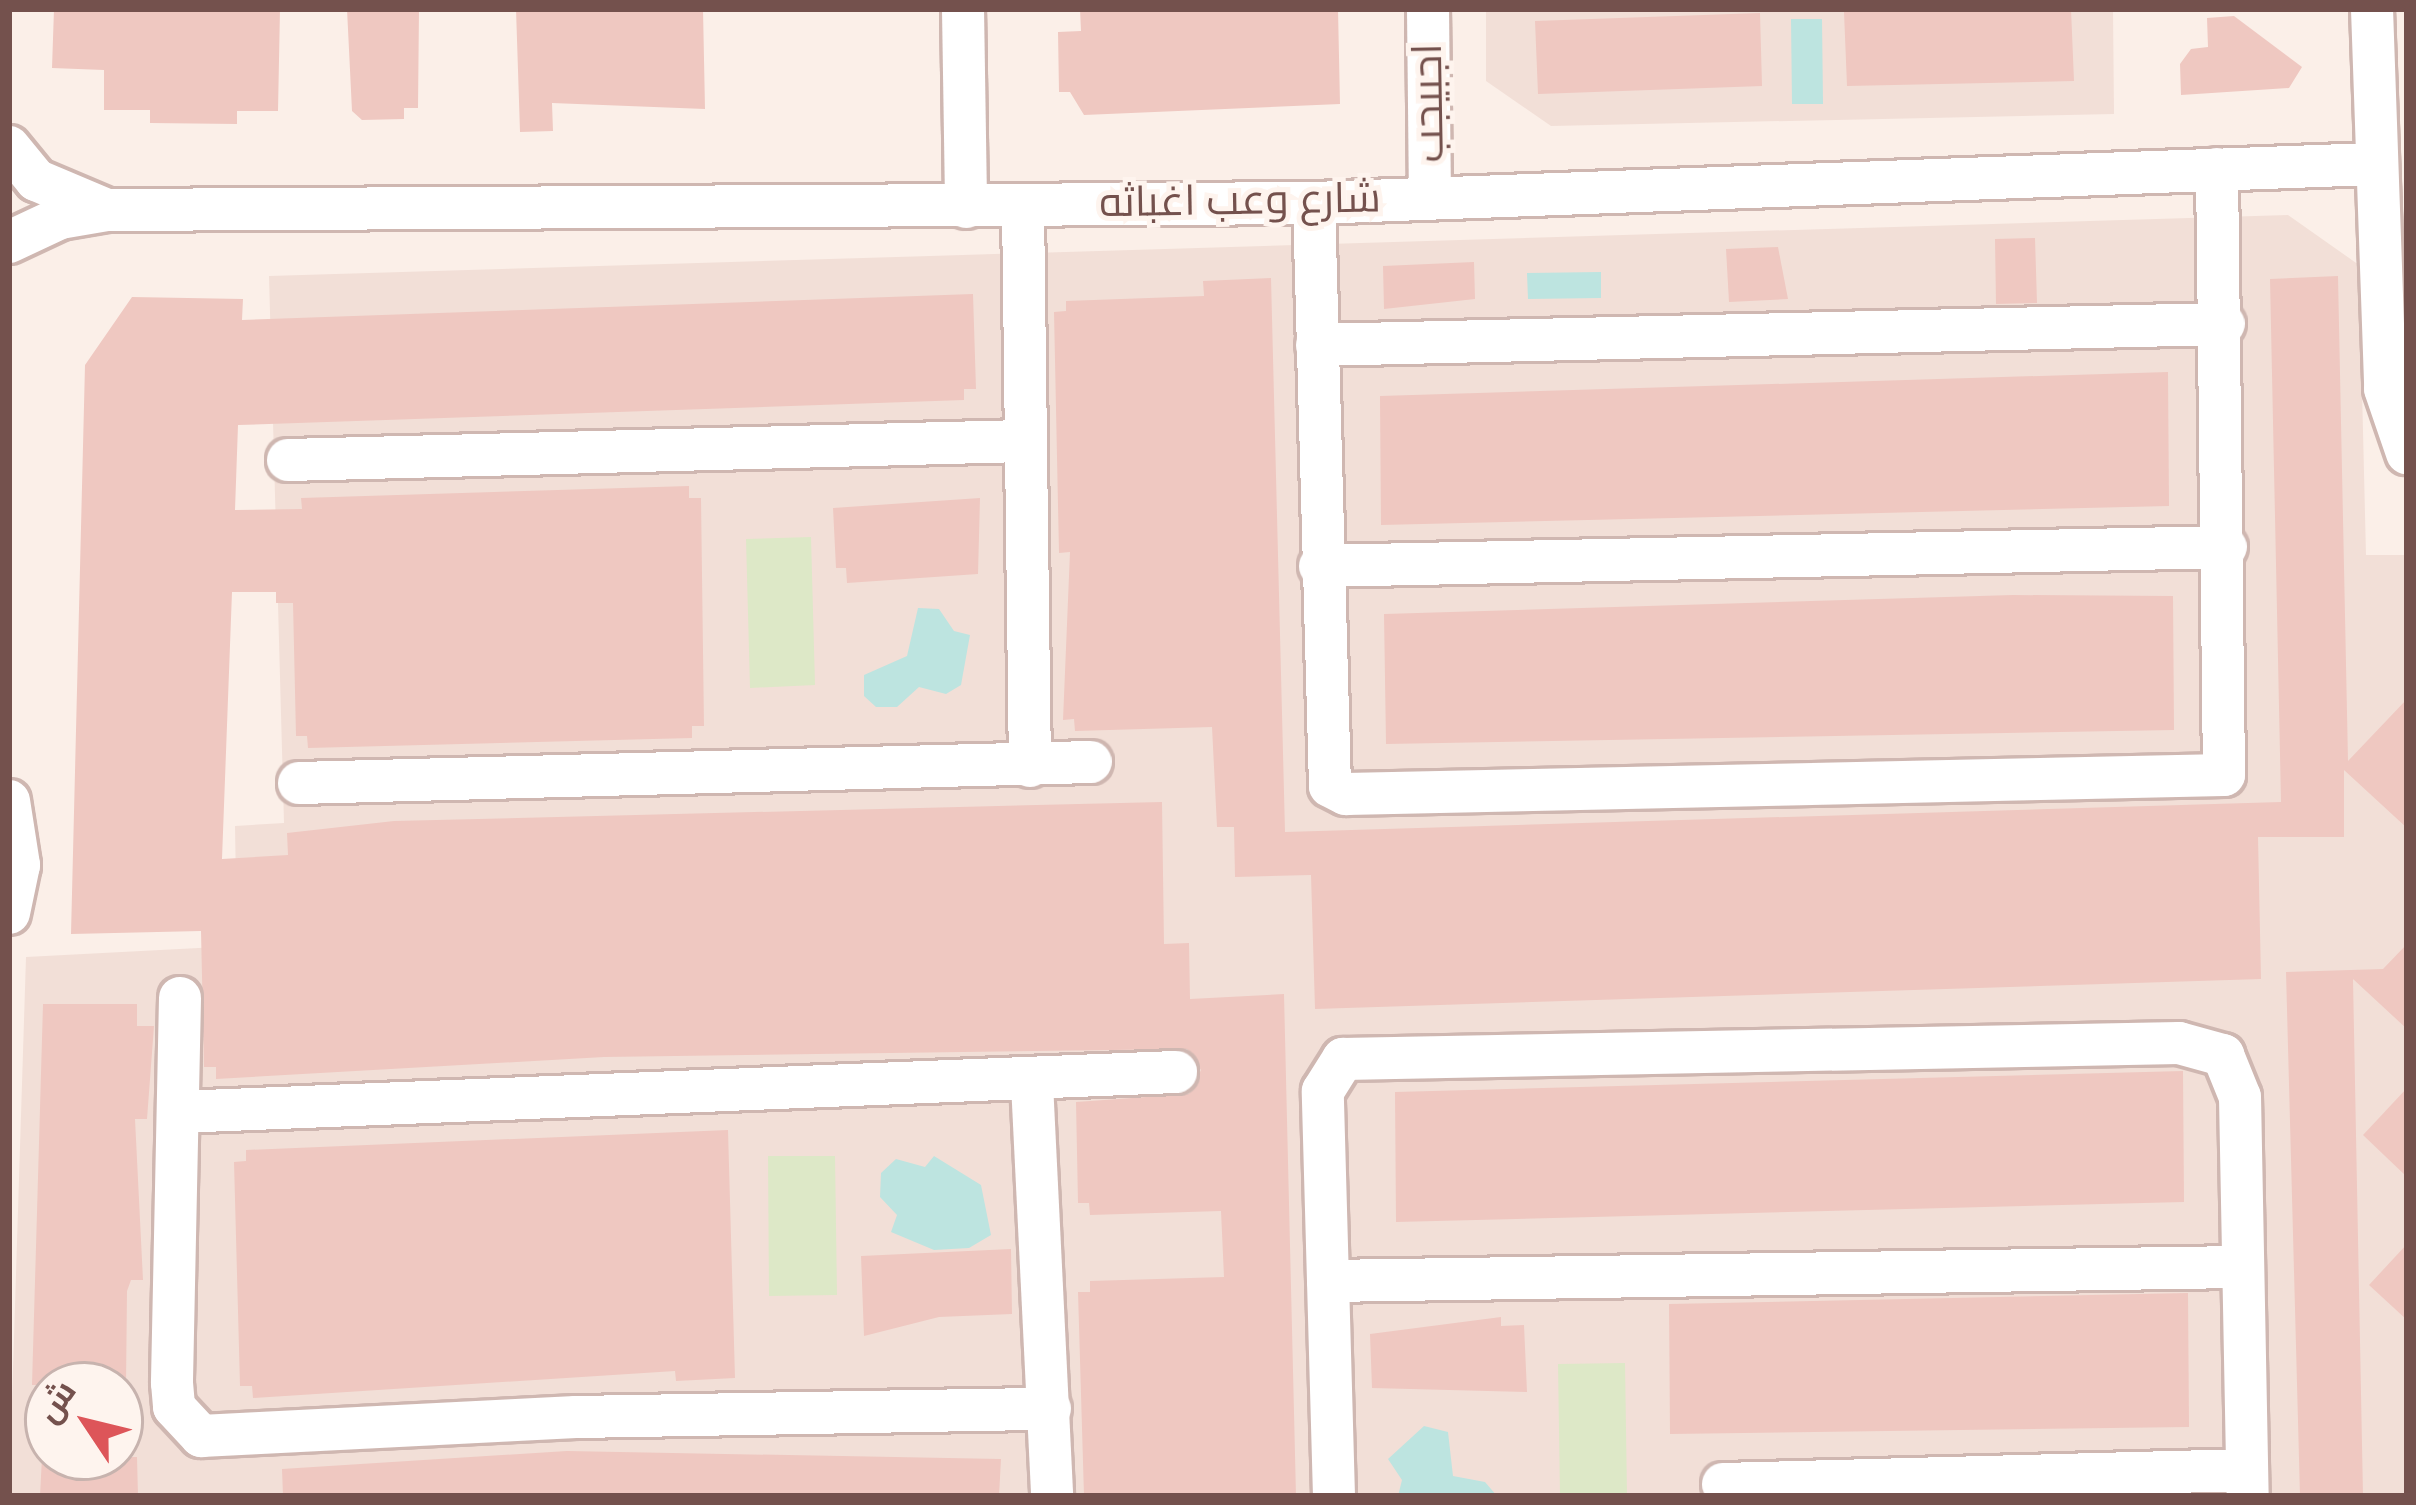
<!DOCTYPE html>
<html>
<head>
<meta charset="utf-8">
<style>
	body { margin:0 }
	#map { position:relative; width:2416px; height:1505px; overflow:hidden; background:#fbefe8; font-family:"Varela Round",Cairo,sans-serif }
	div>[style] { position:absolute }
	.residential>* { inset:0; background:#f2dfd7 }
	.green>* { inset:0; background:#dde8c7 }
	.water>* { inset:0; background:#bde4e0 }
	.building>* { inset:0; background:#efc8c1 }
	.roads { filter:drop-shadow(3px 0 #cfb7b1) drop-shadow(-3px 0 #cfb7b1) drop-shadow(0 3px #cfb7b1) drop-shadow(0 -3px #cfb7b1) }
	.street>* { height:42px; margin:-21px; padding:0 21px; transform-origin:21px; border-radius:21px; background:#fff }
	span { translate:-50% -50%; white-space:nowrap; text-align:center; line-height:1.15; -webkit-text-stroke:10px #fef4ee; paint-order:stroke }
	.street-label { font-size:42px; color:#74514d }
	.frame { position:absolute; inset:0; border:12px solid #74514d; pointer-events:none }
	.north { position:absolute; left:24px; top:1361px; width:120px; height:120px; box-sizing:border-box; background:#fef4ee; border:3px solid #c7b3ae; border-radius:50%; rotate:305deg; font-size:33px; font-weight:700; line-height:48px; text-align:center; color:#74514d }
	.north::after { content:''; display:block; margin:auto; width:42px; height:54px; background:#dd5559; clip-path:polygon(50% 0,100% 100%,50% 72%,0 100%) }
</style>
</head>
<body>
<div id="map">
	<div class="residential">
		<div style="clip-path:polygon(1486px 9px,2113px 9px,2114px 114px,1551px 126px,1486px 81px)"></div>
		<div style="clip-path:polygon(evenodd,2288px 215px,2359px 265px,2366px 555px,2407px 555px,2407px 1496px,9px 1496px,26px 957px,237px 946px,235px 826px,284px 823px,269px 276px,2288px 215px,48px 1385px,120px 1385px,120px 1457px,48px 1457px,48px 1385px)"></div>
	</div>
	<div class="green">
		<div style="clip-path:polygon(811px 537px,815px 685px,750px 688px,746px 539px)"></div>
		<div style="clip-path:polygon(768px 1156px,835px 1156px,837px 1295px,769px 1296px)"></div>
		<div style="clip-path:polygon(1625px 1363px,1627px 1496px,1560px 1496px,1558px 1364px)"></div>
	</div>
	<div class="water">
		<div style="clip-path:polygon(1791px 19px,1822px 19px,1823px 104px,1792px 104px)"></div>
		<div style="clip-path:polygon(1601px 272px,1601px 298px,1528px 299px,1527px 273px)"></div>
		<div style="clip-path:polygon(918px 608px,939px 609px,954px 631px,970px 635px,961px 685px,946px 694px,919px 687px,897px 707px,876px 707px,864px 696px,864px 675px,907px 656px)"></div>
		<div style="clip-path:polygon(934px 1156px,981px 1185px,991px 1235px,969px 1248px,934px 1250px,891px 1232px,897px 1215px,880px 1197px,881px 1173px,896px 1159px,925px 1167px)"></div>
		<div style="clip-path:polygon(1424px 1426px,1448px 1432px,1453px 1476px,1485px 1482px,1497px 1496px,1398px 1496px,1402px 1480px,1388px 1459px)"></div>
	</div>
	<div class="building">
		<div style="clip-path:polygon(54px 9px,280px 9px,278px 111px,237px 111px,237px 124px,150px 123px,150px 110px,104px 110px,104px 70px,52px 68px)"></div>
		<div style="clip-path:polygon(347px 9px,419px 9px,418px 108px,404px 108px,404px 119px,362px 120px,352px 111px)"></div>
		<div style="clip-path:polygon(516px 9px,703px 9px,705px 109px,552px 103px,553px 131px,520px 132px)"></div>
		<div style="clip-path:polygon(1080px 9px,1338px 9px,1340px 104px,1084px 115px,1070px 92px,1059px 92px,1058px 32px,1081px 31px)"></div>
		<div style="clip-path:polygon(2071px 9px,2074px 81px,1847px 86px,1844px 12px)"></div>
		<div style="clip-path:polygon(1760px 13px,1762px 86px,1538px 94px,1535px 21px)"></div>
		<div style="clip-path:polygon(2234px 16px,2302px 67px,2289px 88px,2181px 95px,2180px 64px,2191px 49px,2208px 47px,2207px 18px)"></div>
		<div style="clip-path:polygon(2035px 238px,2037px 303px,1996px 304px,1995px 239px)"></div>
		<div style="clip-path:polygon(1778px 247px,1788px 299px,1729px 302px,1726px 249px)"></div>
		<div style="clip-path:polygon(1474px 262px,1475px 299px,1384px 309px,1383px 266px)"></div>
		<div style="clip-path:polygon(2338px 276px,2348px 761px,2407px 699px,2407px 828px,2344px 770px,2344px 837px,2258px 837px,2261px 979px,1315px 1009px,1311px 875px,1235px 877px,1234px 827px,1217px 827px,1212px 727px,1075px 731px,1074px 719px,1063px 720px,1070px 552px,1059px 553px,1054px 312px,1066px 311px,1066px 301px,1204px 296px,1203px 281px,1271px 278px,1285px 832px,2281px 802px,2270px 279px)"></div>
		<div style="clip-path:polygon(973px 294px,976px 389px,964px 389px,964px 400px,238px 425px,235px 510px,302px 509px,301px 498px,689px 486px,689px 498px,701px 498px,704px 726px,692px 726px,692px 738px,308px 748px,307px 736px,296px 736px,293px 603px,276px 603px,276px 592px,232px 592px,222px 859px,288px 855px,287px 833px,394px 821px,1162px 802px,1164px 944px,1189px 943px,1190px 999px,1284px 994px,1296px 1496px,1084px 1496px,1078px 1292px,1090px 1292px,1090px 1281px,1224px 1277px,1221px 1211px,1090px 1215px,1089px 1203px,1078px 1203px,1076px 1102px,1189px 1094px,1201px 1070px,1187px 1049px,604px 1057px,216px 1079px,216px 1067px,204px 1067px,201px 931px,71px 934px,85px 365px,132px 297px,243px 299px,242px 320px)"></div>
		<div style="clip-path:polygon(2168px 372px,2169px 506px,1381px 525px,1380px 396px)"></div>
		<div style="clip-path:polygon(980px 498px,978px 574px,847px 583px,846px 568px,836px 568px,833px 508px)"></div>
		<div style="clip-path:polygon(2013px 595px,2173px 596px,2174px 730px,1386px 744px,1384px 614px)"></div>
		<div style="clip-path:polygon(2407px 944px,2407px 1029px,2353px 979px,2363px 1496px,2300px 1496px,2286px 972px,2383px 969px)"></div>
		<div style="clip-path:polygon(43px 1004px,137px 1004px,137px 1026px,154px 1026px,147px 1119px,135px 1119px,143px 1280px,131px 1280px,127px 1291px,126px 1385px,32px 1385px)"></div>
		<div style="clip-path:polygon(2183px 1071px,2184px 1202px,1396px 1222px,1395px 1092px)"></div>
		<div style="clip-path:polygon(2407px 1088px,2407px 1177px,2363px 1135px)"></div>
		<div style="clip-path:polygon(728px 1130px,735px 1378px,676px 1381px,675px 1371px,253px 1398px,252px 1386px,240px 1386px,234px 1162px,246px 1161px,246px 1150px)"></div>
		<div style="clip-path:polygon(2407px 1244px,2407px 1320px,2369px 1285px)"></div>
		<div style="clip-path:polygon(1011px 1249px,1012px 1314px,939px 1317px,864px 1336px,861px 1256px)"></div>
		<div style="clip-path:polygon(2188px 1293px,2189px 1427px,1670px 1434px,1669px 1304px)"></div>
		<div style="clip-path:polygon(1501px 1317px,1501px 1326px,1524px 1325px,1527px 1392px,1372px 1388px,1370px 1334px)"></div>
		<div style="clip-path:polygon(567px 1451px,1001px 1459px,999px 1496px,283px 1496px,282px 1469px)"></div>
		<div style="clip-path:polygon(42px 1457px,137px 1457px,138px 1496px,40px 1496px)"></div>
	</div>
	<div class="roads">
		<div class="street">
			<div style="left:963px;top:9px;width:198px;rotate:89.1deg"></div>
			<div style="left:1428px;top:9px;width:188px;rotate:89.4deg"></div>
			<div style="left:2372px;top:9px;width:380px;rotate:88deg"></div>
			<div style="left:2385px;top:389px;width:68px;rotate:71deg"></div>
			<div style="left:9px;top:147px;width:43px;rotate:50.7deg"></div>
			<div style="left:36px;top:180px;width:72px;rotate:23deg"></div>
			<div style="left:1314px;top:203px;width:583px;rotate:88.43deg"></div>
			<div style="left:1330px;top:786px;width:18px;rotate:27deg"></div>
			<div style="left:1346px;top:794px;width:878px;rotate:-1.24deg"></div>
			<div style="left:2224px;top:775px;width:606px;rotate:-90.66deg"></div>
			<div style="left:1023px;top:205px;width:561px;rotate:89.29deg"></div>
			<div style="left:9px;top:242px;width:56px;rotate:-25.2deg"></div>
			<div style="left:60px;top:218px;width:49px;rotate:-9.5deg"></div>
			<div style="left:108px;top:210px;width:1206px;rotate:-0.33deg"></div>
			<div style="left:1314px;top:203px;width:1058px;rotate:-2.11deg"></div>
			<div style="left:1317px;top:345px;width:907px;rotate:-1.33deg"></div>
			<div style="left:288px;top:460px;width:735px;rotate:-1.48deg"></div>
			<div style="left:1320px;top:566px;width:906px;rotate:-1.2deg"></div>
			<div style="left:299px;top:783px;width:792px;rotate:-1.52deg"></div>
			<div style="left:9px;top:801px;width:65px;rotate:81.1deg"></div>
			<div style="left:19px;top:865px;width:49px;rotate:101.8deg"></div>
			<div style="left:180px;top:998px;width:385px;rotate:91.2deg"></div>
			<div style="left:172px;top:1383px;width:24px;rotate:85deg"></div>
			<div style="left:174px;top:1407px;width:40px;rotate:47deg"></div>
			<div style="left:201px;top:1436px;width:375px;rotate:-2.9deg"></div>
			<div style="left:576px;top:1417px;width:474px;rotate:-1deg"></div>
			<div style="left:1032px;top:1083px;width:413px;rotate:87.2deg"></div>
			<div style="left:179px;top:1112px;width:998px;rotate:-2.3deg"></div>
			<div style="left:1328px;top:1281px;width:915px;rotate:-0.88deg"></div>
			<div style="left:1723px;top:1484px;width:524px;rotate:-1.53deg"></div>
			<div style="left:1334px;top:1496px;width:405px;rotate:-91.6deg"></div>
			<div style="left:1323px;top:1091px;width:38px;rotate:-58deg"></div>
			<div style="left:1343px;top:1059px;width:836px;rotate:-1.1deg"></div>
			<div style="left:2179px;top:1043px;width:46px;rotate:15.3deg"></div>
			<div style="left:2223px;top:1055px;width:45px;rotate:68deg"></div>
			<div style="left:2240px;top:1097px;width:399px;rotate:88.9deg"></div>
		</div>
	</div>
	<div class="street-label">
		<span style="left:1429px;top:103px;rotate:-91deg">اجبيجب</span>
		<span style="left:1240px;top:201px;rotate:-1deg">شارع وعب اغباثه</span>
	</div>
	<div class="frame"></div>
	<div class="north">ش</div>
</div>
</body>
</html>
